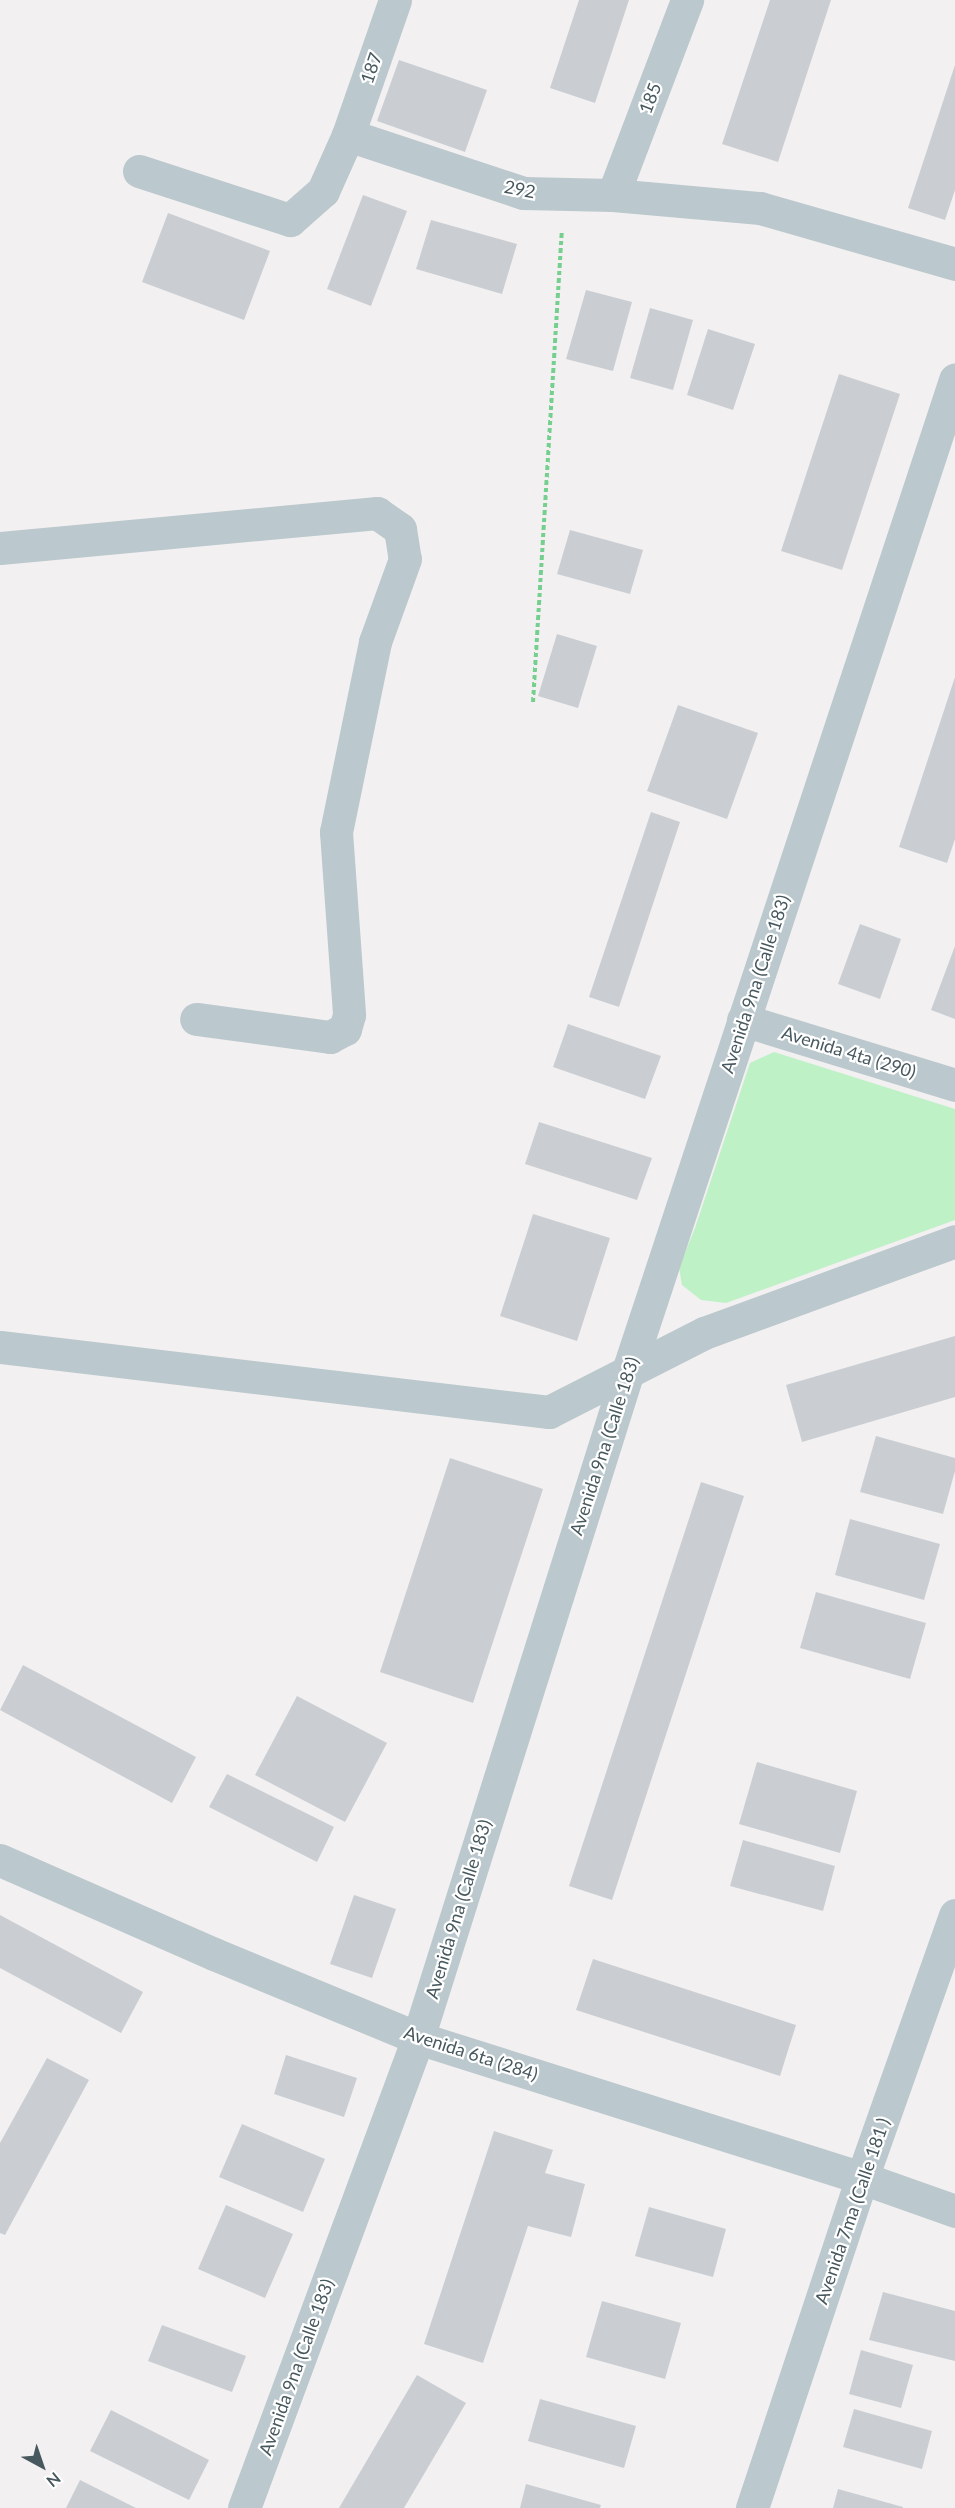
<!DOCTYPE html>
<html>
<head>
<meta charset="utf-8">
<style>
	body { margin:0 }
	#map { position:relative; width:955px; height:2508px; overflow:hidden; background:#f2f0f0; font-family:Lato,sans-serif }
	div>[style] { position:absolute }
	.green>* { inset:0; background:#bef1c6 }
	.building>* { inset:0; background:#caced3 }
	.path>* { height:4px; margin-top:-2px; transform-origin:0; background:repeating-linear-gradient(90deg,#75d08f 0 4.5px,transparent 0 7.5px) }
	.minor>* { height:33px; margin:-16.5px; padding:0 16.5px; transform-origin:16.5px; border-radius:16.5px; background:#bbc8cd }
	span { translate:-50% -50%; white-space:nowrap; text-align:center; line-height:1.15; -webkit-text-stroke:4.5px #fff; paint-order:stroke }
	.street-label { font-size:18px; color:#47585e }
	.north { position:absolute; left:12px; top:2436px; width:60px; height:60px; -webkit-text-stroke:4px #fff; paint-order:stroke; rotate:140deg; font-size:16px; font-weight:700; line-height:24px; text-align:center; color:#47585e }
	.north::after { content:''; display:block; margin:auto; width:21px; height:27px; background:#47585e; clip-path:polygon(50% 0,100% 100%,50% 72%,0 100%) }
</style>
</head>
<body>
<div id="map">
	<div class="green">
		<div style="clip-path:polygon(774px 1052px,955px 1109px,955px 1220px,726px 1303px,701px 1300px,682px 1285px,679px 1267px,695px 1228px,750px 1063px)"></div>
	</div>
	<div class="building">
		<div style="clip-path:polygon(579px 0,629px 0,595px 103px,550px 88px)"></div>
		<div style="clip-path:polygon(770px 0,831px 0,778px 162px,722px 144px)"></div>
		<div style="clip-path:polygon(399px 60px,487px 90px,465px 152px,377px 121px)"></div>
		<div style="clip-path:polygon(955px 65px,955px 190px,945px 220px,908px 208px)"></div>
		<div style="clip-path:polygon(363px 195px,407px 211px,371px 306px,327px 289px)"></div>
		<div style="clip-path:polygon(168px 213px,270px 251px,244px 320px,142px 282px)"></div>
		<div style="clip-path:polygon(431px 220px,517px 244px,502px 294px,416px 269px)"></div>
		<div style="clip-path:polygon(586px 290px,632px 302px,613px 371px,566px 359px)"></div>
		<div style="clip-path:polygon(650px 308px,693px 320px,673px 390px,630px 378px)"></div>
		<div style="clip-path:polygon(708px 329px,755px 344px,733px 410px,687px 395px)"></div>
		<div style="clip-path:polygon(839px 374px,900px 394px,842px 570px,781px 551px)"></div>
		<div style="clip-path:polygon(570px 530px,643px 550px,630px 594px,557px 574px)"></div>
		<div style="clip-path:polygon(557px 634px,597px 646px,578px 708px,538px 696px)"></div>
		<div style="clip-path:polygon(955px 677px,955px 839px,947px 863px,899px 847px)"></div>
		<div style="clip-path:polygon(678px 705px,758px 733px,727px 819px,647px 791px)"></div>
		<div style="clip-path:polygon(651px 812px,680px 822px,619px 1007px,589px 997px)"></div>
		<div style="clip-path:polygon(860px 924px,901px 939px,880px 999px,838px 984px)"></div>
		<div style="clip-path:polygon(955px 946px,955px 1019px,931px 1010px)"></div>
		<div style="clip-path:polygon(568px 1024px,661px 1056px,645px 1099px,553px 1067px)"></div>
		<div style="clip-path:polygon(539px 1122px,652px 1158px,637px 1200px,525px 1164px)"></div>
		<div style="clip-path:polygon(533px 1214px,610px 1238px,577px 1341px,500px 1316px)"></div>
		<div style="clip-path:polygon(955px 1336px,955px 1397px,802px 1442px,786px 1385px)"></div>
		<div style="clip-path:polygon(876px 1436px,955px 1458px,955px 1471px,943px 1514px,860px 1492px)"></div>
		<div style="clip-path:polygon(450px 1458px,543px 1489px,473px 1703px,380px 1672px)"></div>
		<div style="clip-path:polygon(701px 1482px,744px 1496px,612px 1900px,569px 1886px)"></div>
		<div style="clip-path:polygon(850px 1519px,940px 1544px,924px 1600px,835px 1575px)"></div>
		<div style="clip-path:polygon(816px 1592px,926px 1623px,910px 1679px,800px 1648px)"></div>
		<div style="clip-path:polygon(23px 1665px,196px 1757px,172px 1803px,0 1710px)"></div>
		<div style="clip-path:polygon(297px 1696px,387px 1743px,345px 1822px,255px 1775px)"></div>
		<div style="clip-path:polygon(757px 1762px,857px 1791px,840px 1853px,739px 1824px)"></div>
		<div style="clip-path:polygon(227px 1774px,334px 1827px,317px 1862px,209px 1807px)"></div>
		<div style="clip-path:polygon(743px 1840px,835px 1866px,823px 1911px,730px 1886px)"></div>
		<div style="clip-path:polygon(354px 1895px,396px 1909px,372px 1978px,330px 1964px)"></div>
		<div style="clip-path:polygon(0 1915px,143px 1992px,121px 2033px,0 1968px)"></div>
		<div style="clip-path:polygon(593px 1959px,796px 2025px,780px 2076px,576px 2010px)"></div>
		<div style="clip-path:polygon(286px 2055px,357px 2078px,344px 2117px,274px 2094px)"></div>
		<div style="clip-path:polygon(47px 2058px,89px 2080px,5px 2235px,0 2233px,0 2143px)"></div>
		<div style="clip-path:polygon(242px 2124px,325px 2159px,303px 2212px,219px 2177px)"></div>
		<div style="clip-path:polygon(494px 2131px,553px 2150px,545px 2173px,585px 2184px,571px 2237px,528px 2226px,483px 2363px,424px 2344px)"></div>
		<div style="clip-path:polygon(226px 2205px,293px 2234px,265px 2298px,198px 2269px)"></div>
		<div style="clip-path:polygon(649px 2207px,726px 2229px,713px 2277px,635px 2256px)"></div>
		<div style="clip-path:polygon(883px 2292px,955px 2311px,955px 2361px,869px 2340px)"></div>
		<div style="clip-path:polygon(602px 2301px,681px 2323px,665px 2379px,586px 2357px)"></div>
		<div style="clip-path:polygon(162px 2325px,246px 2356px,232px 2392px,148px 2361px)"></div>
		<div style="clip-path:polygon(861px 2350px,913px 2365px,901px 2408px,849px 2394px)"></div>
		<div style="clip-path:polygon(417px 2375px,466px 2403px,404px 2508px,339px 2508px)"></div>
		<div style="clip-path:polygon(540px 2399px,636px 2426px,624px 2468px,528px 2441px)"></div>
		<div style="clip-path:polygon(854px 2409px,932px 2431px,922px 2469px,843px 2447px)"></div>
		<div style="clip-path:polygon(111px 2410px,209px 2460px,189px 2500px,90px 2451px)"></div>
		<div style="clip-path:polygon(80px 2480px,136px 2508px,66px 2508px)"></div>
		<div style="clip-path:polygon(526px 2484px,601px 2505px,600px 2508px,520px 2508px)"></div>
		<div style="clip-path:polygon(838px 2489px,903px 2507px,903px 2508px,833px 2508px)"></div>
	</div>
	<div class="path">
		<div style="left:533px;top:702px;width:470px;rotate:-86.5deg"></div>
	</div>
	<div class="minor">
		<div style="left:348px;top:135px;width:184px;rotate:18.3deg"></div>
		<div style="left:523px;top:193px;width:90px;rotate:1.3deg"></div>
		<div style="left:613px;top:195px;width:148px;rotate:5.1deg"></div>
		<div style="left:760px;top:208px;width:203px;rotate:16deg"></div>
		<div style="left:139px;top:171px;width:159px;rotate:18deg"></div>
		<div style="left:290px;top:220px;width:44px;rotate:-41.3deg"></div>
		<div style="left:323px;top:191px;width:61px;rotate:-65.9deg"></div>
		<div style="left:348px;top:135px;width:143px;rotate:-70.8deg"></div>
		<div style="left:613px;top:195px;width:209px;rotate:-69.2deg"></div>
		<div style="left:0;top:548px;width:379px;rotate:-5.3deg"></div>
		<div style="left:377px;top:513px;width:28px;rotate:35deg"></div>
		<div style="left:400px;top:529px;width:30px;rotate:81deg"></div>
		<div style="left:405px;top:559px;width:88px;rotate:109.9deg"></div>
		<div style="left:375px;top:642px;width:194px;rotate:101.6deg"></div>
		<div style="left:336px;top:832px;width:183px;rotate:85.9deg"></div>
		<div style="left:349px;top:1015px;width:15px;rotate:106deg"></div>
		<div style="left:345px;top:1029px;width:17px;rotate:152deg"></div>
		<div style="left:330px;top:1037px;width:135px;rotate:-172.3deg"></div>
		<div style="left:743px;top:1020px;width:222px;rotate:17deg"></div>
		<div style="left:0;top:1347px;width:553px;rotate:6.75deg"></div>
		<div style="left:549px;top:1412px;width:174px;rotate:-27deg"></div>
		<div style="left:704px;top:1333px;width:267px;rotate:-20.1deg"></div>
		<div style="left:0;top:1860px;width:234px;rotate:23.7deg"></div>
		<div style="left:214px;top:1954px;width:221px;rotate:22.4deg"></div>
		<div style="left:418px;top:2038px;width:466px;rotate:17.5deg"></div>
		<div style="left:862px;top:2178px;width:99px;rotate:19.5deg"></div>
		<div style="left:244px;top:2508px;width:501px;rotate:-69.68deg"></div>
		<div style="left:418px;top:2038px;width:699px;rotate:-72.52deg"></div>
		<div style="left:628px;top:1371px;width:1044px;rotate:-71.74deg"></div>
		<div style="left:752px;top:2508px;width:348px;rotate:-71.6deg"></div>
		<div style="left:862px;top:2178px;width:279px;rotate:-70.5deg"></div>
	</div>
	<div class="street-label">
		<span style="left:371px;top:68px;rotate:-71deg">187</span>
		<span style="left:650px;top:98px;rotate:-69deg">185</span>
		<span style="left:520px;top:189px;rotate:11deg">292</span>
		<span style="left:755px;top:984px;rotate:-72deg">Avenida 9na (Calle 183)</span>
		<span style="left:849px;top:1052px;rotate:17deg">Avenida 4ta (290)</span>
		<span style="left:604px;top:1446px;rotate:-72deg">Avenida 9na (Calle 183)</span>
		<span style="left:458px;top:1909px;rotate:-73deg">Avenida 9na (Calle 183)</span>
		<span style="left:471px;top:2053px;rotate:18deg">Avenida 6ta (284)</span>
		<span style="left:852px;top:2211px;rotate:-71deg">Avenida 7ma (Calle 181 )</span>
		<span style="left:296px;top:2367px;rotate:-70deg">Avenida 9na (Calle 183)</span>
	</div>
	<div class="north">N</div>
</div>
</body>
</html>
